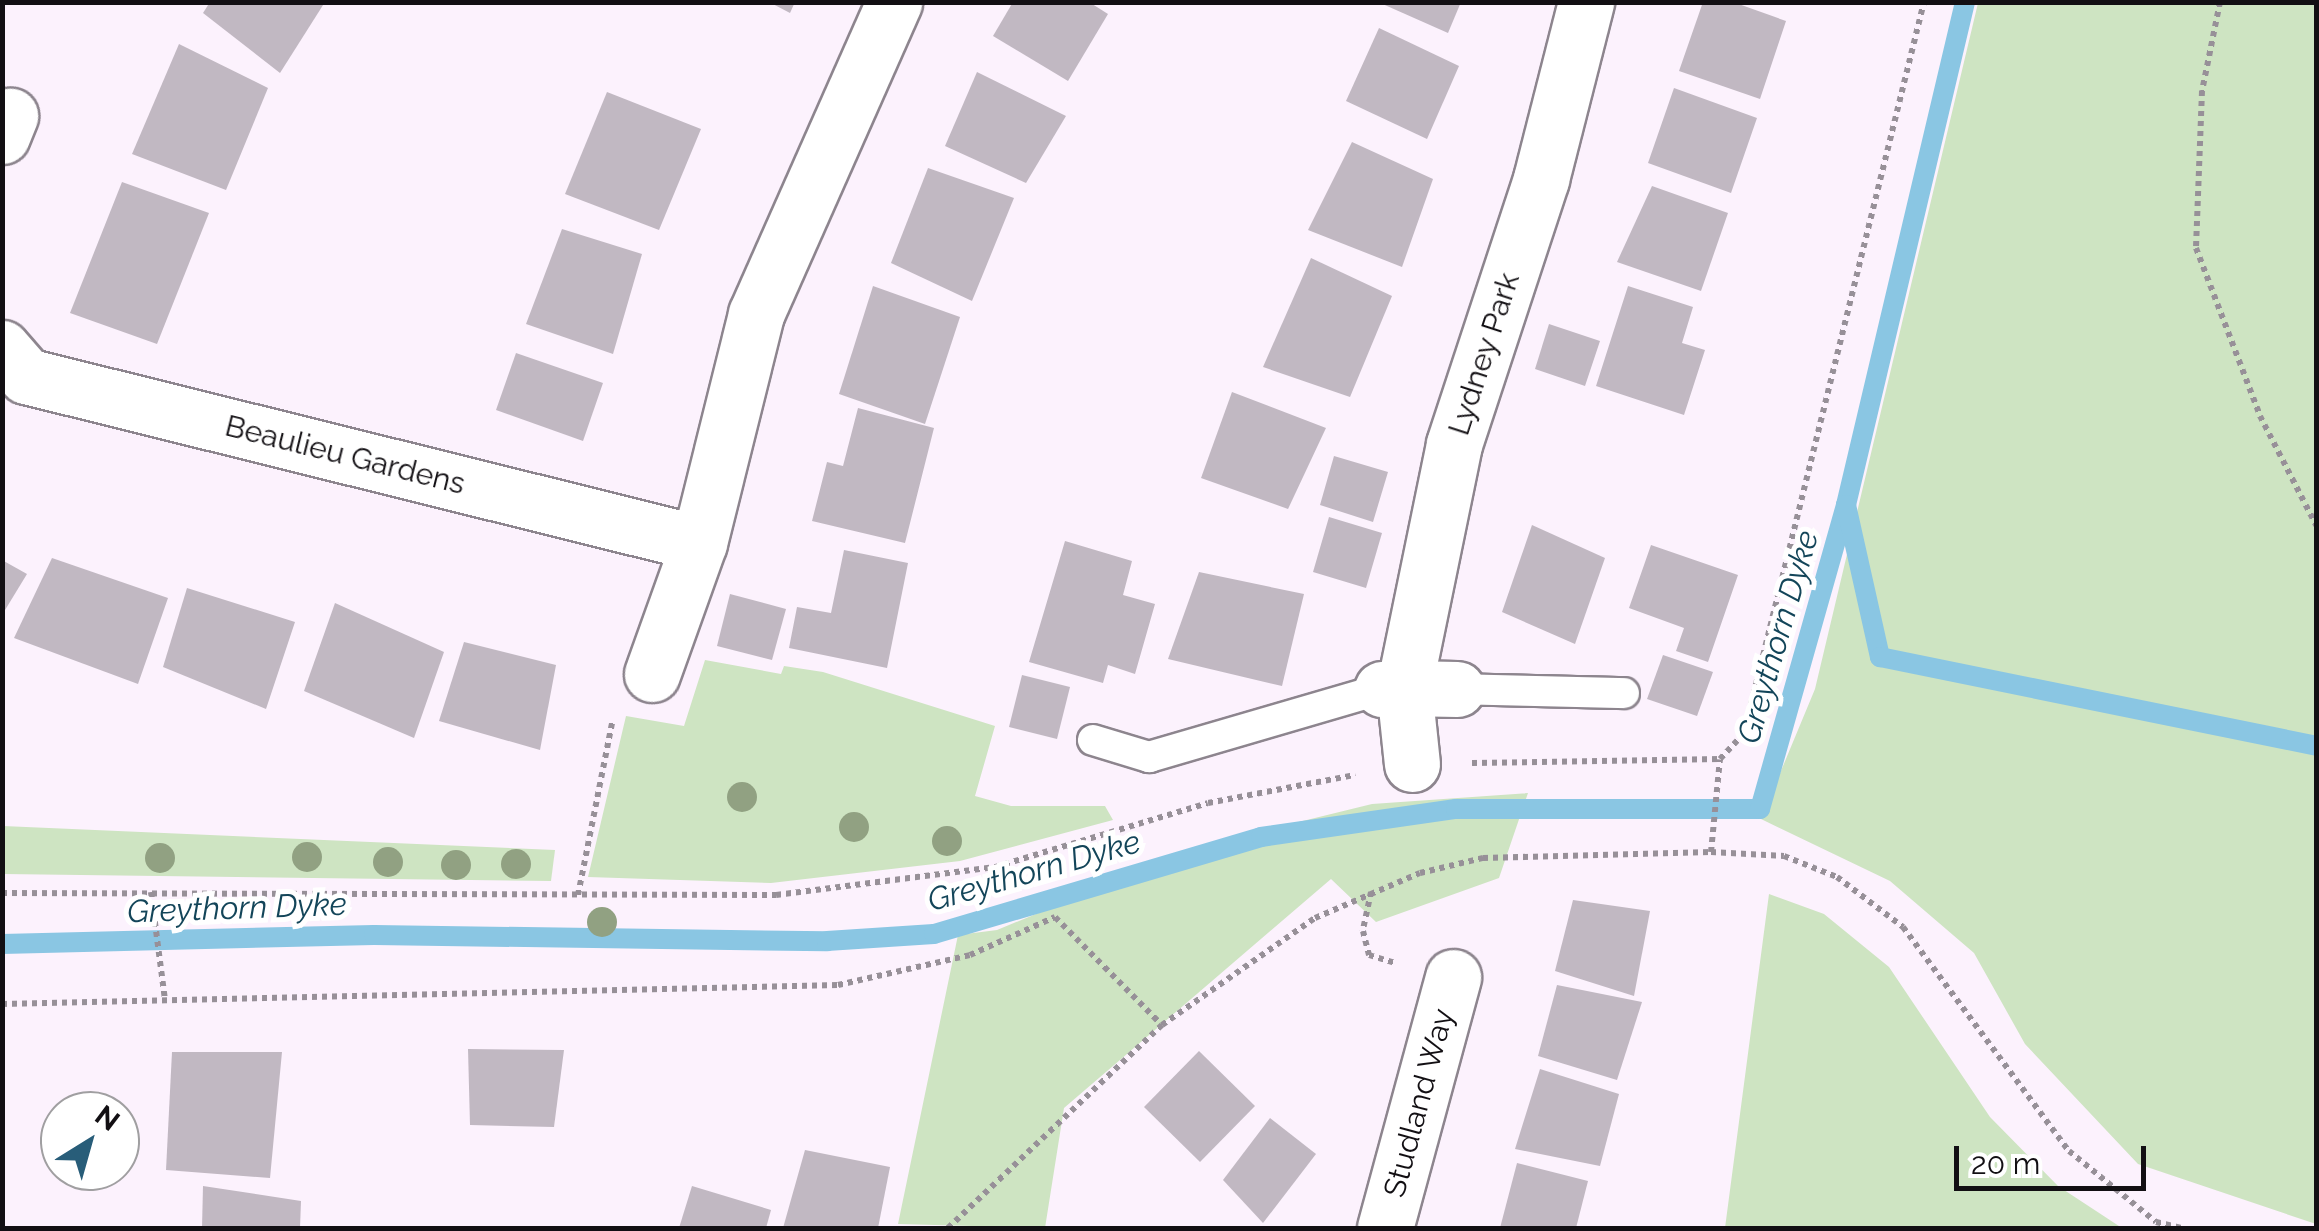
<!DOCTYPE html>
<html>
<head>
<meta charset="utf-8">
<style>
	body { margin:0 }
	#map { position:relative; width:2319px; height:1231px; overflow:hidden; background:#fcf2fd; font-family:Raleway,sans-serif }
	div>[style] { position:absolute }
	.green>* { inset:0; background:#cee4c2 }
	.stream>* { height:20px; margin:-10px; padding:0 10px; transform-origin:10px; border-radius:10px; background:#8ac6e3 }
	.building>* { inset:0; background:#c1b8c2 }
	.path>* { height:6px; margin-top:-3px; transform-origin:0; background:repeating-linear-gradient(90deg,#979098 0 5px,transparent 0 10px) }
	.roads { filter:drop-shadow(2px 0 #8d858e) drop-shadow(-2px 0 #8d858e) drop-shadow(0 2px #8d858e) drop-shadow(0 -2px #8d858e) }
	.service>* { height:30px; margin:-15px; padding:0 15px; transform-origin:15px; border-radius:15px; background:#fff }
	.minor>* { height:55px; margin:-27.5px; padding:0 27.5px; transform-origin:27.5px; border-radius:27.5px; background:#fff }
	.trees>* { width:30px; height:30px; margin:-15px; border-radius:50%; background:#91a182 }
	span { translate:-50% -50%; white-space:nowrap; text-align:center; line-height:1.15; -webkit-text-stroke:10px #fff; paint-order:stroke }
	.street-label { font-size:30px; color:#120f13 }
	.water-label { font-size:32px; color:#134559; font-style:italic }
	.frame { position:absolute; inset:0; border:5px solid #120f13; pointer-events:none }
	.north { position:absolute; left:40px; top:1091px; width:100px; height:100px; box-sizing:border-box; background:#fff; border:2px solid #a09fa1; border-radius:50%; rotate:37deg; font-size:28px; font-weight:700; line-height:40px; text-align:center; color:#120f13 }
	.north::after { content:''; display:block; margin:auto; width:35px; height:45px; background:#285d79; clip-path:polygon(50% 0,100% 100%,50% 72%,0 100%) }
	.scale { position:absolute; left:1954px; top:1146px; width:192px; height:45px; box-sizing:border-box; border:5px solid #120f13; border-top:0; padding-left:12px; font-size:30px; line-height:35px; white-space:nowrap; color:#120f13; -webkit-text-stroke:8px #fff; paint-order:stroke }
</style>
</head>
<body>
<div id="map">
	<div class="green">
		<div style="clip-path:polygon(1978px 3px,2316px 3px,2316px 1224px,2138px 1164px,2025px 1044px,1974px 953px,1890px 881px,1761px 819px,1815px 689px)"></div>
		<div style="clip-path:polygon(705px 660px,781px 674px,784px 666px,823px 672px,995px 726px,975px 796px,1011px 806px,1105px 806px,1113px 820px,960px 861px,771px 883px,588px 877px,626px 716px,684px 726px)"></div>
		<div style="clip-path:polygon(1528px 793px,1499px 878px,1376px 922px,1331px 879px,1064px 1108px,1045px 1228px,898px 1224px,958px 935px,997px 930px,1201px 846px,1372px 804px)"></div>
		<div style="clip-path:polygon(3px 826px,555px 850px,551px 881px,3px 874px)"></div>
		<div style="clip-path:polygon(1769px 894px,1824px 914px,1889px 967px,1990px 1117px,2058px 1186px,2122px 1228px,1725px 1228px)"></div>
	</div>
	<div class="stream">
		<div style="left:1846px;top:505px;width:517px;rotate:-76.69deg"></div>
		<div style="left:2px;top:944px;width:372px;rotate:-1.4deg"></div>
		<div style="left:374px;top:935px;width:453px;rotate:0.8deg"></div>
		<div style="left:827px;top:941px;width:107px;rotate:-3.7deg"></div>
		<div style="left:934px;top:934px;width:341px;rotate:-16.5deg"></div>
		<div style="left:1261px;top:837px;width:197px;rotate:-8.2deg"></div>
		<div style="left:1456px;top:809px;width:304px"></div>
		<div style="left:1760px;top:809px;width:316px;rotate:-74.2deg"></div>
		<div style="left:1846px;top:505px;width:156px;rotate:77.4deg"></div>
		<div style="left:1880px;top:657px;width:445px;rotate:11.5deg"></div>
	</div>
	<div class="building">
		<div style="clip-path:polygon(210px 2px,325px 2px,280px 73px,203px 13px)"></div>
		<div style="clip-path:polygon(769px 2px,795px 2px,790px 13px)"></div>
		<div style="clip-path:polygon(1013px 2px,1089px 2px,1108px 14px,1068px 81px,993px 36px)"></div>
		<div style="clip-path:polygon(1378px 2px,1461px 2px,1448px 33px)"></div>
		<div style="clip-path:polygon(1703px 2px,1733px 2px,1786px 21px,1760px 99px,1679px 71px)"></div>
		<div style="clip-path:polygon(1379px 28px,1459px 66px,1427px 139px,1346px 101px)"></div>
		<div style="clip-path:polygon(179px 44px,268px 88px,226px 190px,132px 154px)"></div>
		<div style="clip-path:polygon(977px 72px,1066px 116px,1026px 183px,945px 146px)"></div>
		<div style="clip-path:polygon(1674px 88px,1757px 118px,1731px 193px,1648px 163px)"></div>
		<div style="clip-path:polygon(607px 92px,701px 129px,659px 230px,565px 194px)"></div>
		<div style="clip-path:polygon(1352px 142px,1433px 179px,1402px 267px,1308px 230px)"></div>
		<div style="clip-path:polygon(928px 168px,1014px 198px,972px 301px,891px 263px)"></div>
		<div style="clip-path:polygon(122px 182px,209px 213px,157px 344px,70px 313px)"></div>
		<div style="clip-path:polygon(1652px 186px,1728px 213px,1701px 291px,1617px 262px)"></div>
		<div style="clip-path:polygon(562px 229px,642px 254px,613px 354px,526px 324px)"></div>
		<div style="clip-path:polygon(1311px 258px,1392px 296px,1350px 397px,1263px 367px)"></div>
		<div style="clip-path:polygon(873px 286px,960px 317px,925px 424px,839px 394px)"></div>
		<div style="clip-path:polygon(1628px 286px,1693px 307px,1682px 343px,1705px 350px,1684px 415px,1596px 386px)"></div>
		<div style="clip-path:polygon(1549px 324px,1600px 341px,1585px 386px,1535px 369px)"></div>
		<div style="clip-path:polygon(516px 353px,603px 383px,583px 441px,496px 410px)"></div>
		<div style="clip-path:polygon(1232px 392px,1326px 428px,1288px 509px,1201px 478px)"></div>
		<div style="clip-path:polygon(858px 408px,934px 428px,905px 543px,812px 521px,827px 462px,843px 466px)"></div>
		<div style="clip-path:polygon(1334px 456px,1388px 472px,1373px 522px,1320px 505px)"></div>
		<div style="clip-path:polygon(1329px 517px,1382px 533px,1366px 588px,1313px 572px)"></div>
		<div style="clip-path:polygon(1532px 525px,1605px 558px,1575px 644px,1502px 612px)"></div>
		<div style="clip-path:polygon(1065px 541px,1132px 561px,1123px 595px,1155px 604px,1135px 674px,1108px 665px,1103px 683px,1029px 662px)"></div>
		<div style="clip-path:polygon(1651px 545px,1738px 575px,1708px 662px,1676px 651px,1684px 628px,1629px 608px)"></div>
		<div style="clip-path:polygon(844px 550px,908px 563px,887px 668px,789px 648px,797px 607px,831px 613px)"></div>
		<div style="clip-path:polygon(52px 558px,168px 598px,138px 684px,14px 638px)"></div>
		<div style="clip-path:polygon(2px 560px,27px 574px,2px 615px)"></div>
		<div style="clip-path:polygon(1199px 572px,1304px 594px,1282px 686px,1168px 659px)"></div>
		<div style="clip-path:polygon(187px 588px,295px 622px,266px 709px,163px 667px)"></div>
		<div style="clip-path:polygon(730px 594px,786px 609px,772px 660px,717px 646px)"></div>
		<div style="clip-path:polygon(335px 603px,444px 652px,414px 738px,304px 691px)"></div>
		<div style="clip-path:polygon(464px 642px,556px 665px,540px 750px,439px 721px)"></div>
		<div style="clip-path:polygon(1663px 655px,1713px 672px,1697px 716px,1647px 699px)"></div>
		<div style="clip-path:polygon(1022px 675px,1070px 687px,1057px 739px,1009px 727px)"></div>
		<div style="clip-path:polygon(1573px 900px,1650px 911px,1634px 996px,1555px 971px)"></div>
		<div style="clip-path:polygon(1557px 985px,1642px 1002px,1617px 1080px,1538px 1056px)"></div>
		<div style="clip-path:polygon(468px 1049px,564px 1050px,554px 1127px,470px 1125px)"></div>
		<div style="clip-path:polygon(1199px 1051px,1255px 1106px,1200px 1162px,1144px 1107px)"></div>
		<div style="clip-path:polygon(172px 1052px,282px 1052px,270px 1178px,166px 1170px)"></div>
		<div style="clip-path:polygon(1540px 1069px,1619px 1094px,1600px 1166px,1515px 1149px)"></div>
		<div style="clip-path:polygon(1270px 1118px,1316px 1154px,1263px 1223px,1223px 1180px)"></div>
		<div style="clip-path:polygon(805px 1150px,890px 1167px,878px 1228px,783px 1228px)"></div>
		<div style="clip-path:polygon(1517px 1163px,1588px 1181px,1576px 1228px,1500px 1228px)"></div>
		<div style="clip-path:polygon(203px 1186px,301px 1201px,300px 1228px,202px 1228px)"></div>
		<div style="clip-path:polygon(692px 1186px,771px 1210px,766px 1228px,679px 1228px)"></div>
	</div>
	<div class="path">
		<div style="left:2220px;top:2px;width:91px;rotate:101.4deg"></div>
		<div style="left:2202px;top:91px;width:157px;rotate:92.2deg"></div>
		<div style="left:2196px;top:248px;width:180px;rotate:69.1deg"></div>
		<div style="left:2260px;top:416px;width:123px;rotate:62.8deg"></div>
		<div style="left:1472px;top:763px;width:248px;rotate:-0.9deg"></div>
		<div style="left:1711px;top:852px;width:93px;rotate:-84.5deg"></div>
		<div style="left:1720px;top:759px;width:35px;rotate:-47deg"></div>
		<div style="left:1744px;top:733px;width:753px;rotate:-76.17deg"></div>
		<div style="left:151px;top:892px;width:109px;rotate:82.6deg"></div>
		<div style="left:1371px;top:892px;width:40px;rotate:102deg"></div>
		<div style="left:1363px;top:931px;width:25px;rotate:76deg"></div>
		<div style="left:1369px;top:955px;width:27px;rotate:17deg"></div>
		<div style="left:2px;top:893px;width:774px;rotate:0.15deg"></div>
		<div style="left:776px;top:895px;width:221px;rotate:-7.3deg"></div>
		<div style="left:995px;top:867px;width:222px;rotate:-16.7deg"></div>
		<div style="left:1208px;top:803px;width:150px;rotate:-10.8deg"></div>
		<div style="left:578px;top:895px;width:179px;rotate:-78.8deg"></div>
		<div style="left:2px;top:1004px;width:836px;rotate:-1.3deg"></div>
		<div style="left:838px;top:985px;width:135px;rotate:-12.8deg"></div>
		<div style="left:970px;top:955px;width:93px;rotate:-24.1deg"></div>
		<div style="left:1055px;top:917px;width:152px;rotate:45.3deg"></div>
		<div style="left:948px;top:1228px;width:295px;rotate:-43.5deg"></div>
		<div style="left:1162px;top:1025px;width:187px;rotate:-35deg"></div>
		<div style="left:1315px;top:918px;width:114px;rotate:-23.2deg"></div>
		<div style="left:1420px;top:873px;width:65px;rotate:-13.4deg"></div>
		<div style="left:1483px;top:858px;width:228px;rotate:-1.5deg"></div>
		<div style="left:1711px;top:852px;width:73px;rotate:3.1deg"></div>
		<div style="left:1784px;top:856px;width:57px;rotate:21.6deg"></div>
		<div style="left:1837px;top:877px;width:83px;rotate:37.1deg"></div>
		<div style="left:1903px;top:927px;width:279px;rotate:53.5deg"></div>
		<div style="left:2069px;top:1151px;width:112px;rotate:39.2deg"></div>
		<div style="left:2156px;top:1222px;width:27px;rotate:13deg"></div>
	</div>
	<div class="roads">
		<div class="service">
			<div style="left:1457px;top:689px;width:167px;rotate:1.4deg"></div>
			<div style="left:1093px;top:740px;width:59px;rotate:16.9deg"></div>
			<div style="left:1149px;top:757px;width:243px;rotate:-16.3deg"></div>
		</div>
		<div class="minor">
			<div style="left:2px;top:136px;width:22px;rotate:-68deg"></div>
			<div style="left:2px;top:348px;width:37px;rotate:49deg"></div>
			<div style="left:26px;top:376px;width:693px;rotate:13.94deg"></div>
			<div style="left:652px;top:674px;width:139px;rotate:-70.3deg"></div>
			<div style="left:699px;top:543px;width:236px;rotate:-76deg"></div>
			<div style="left:756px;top:314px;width:341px;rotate:-66.1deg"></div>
			<div style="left:1382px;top:689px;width:22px;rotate:-3deg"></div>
			<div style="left:1404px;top:688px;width:249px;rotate:-78.4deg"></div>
			<div style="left:1454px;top:444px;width:279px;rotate:-71.8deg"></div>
			<div style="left:1541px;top:179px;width:183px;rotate:-75.7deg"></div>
			<div style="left:1412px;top:764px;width:76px;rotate:-96deg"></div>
			<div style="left:1404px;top:688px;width:53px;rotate:1.1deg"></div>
			<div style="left:1385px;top:1228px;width:260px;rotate:-74.8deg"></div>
		</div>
	</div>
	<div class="trees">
		<div style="left:742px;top:797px"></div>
		<div style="left:854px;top:827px"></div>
		<div style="left:947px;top:841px"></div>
		<div style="left:307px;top:857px"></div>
		<div style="left:160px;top:858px"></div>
		<div style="left:388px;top:862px"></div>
		<div style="left:516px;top:864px"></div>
		<div style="left:456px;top:865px"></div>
		<div style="left:602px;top:922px"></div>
	</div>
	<div class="street-label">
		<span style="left:1484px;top:354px;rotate:-72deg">Lydney Park</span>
		<span style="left:345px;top:455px;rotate:14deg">Beaulieu Gardens</span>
		<span style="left:1419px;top:1103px;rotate:-75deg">Studland Way</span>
	</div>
	<div class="water-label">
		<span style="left:1778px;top:637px;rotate:-74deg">Greythorn Dyke</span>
		<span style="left:1034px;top:871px;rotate:-16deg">Greythorn Dyke</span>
		<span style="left:237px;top:908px;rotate:-2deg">Greythorn Dyke</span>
	</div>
	<div class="frame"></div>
	<div class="north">N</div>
	<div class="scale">20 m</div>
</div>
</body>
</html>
